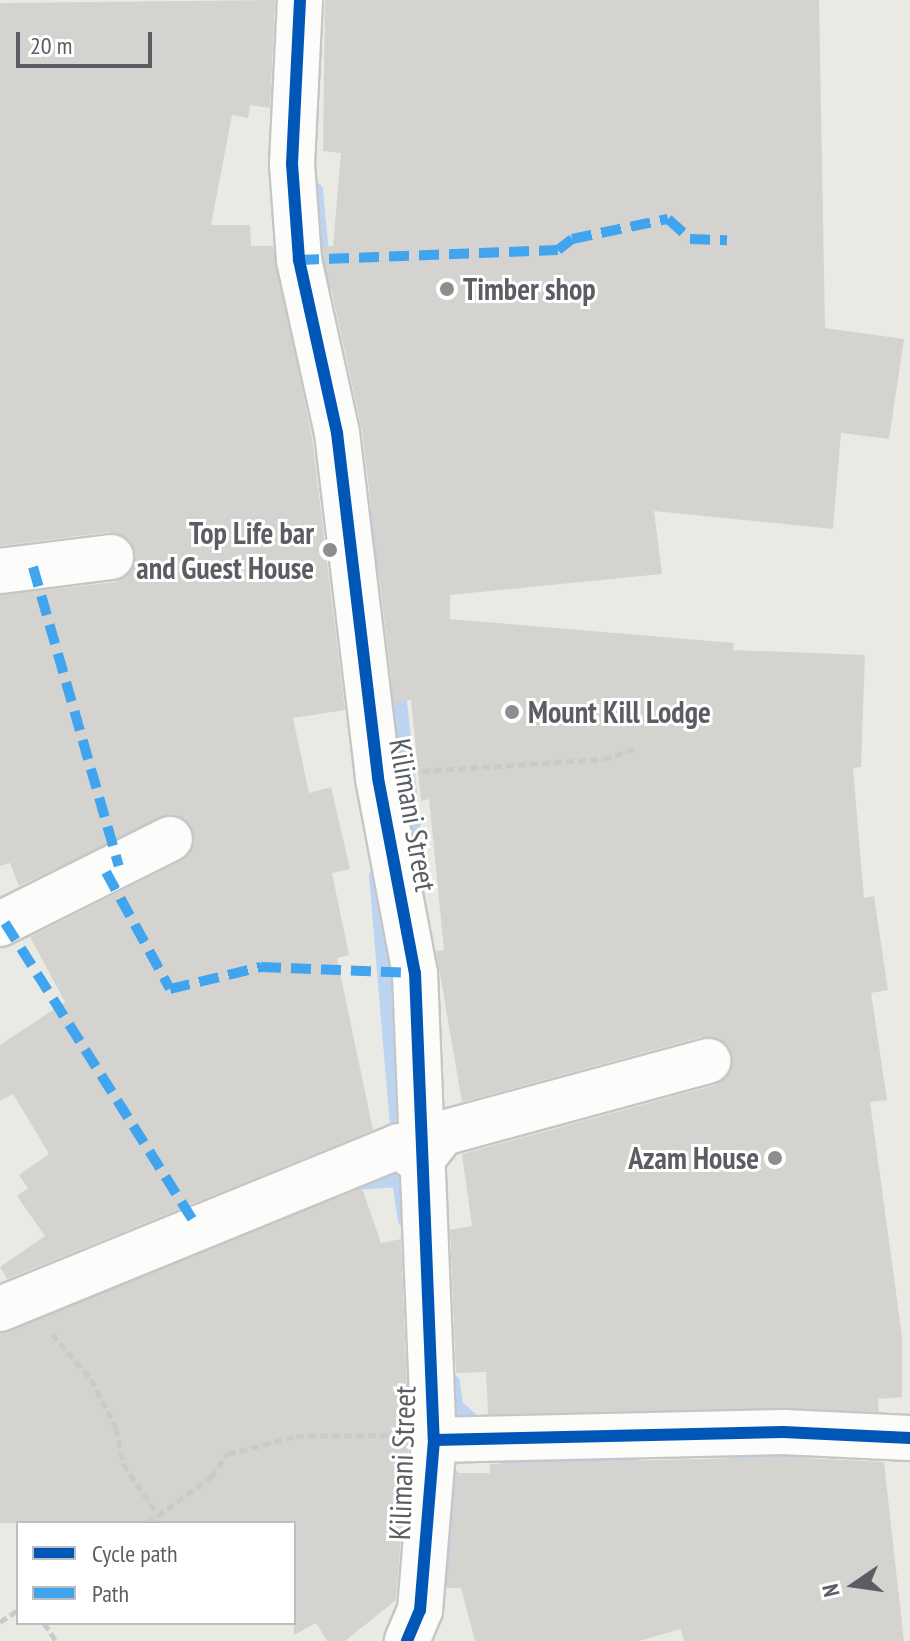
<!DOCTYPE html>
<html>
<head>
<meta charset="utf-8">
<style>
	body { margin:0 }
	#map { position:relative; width:910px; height:1641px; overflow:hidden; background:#eaeae5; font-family:"PT Sans Narrow",sans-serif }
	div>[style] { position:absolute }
	.stream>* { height:14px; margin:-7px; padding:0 7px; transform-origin:7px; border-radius:7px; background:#bdd4f0 }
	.building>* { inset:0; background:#d4d3d0 }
	.path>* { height:5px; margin-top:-2.5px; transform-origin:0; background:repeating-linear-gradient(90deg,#c8cbca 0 8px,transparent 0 12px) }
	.roads { filter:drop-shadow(2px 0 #c6c6c6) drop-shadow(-2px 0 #c6c6c6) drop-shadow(0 2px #c6c6c6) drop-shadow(0 -2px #c6c6c6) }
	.minor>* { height:44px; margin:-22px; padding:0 22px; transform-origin:22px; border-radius:22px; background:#fcfcfb }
	.quiet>* { height:10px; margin-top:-5px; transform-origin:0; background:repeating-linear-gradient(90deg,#40a5ee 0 20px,transparent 0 30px) }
	.cycleway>* { height:12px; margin:-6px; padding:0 6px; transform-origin:6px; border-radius:6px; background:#0057b8 }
	.dots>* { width:22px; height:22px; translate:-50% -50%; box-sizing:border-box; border:4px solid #fff; border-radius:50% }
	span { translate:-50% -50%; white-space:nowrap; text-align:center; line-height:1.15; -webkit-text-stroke:6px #fff; paint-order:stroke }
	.poi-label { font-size:30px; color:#5b5d62; font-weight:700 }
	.left { translate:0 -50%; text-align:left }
	.right { translate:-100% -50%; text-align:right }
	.street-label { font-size:30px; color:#5b5d62 }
	.legend { position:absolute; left:16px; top:1521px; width:280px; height:104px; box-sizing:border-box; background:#fff; border:2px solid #bdbec0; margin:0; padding:10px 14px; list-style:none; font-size:24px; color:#5b5d62 }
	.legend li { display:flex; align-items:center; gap:16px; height:40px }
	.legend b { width:40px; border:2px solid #bdbec0 }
	.north { position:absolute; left:814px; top:1545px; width:80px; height:80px; -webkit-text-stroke:6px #fff; paint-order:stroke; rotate:257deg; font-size:22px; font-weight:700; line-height:32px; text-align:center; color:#5b5d62 }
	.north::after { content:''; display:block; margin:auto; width:28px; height:36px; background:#5b5d62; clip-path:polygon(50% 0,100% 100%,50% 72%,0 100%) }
	.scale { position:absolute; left:16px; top:32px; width:136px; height:36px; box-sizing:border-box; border:4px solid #5b5d62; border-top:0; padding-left:10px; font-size:24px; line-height:28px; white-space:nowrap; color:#5b5d62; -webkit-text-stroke:6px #fff; paint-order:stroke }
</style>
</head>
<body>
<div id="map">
	<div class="stream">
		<div style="left:316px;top:190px;width:95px;rotate:84.6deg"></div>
		<div style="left:366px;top:514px;width:55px;rotate:75.2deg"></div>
		<div style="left:398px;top:683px;width:203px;rotate:83.8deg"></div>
		<div style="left:376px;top:876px;width:252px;rotate:85.2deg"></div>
		<div style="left:342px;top:1184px;width:57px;rotate:-4deg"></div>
		<div style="left:399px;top:1180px;width:41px;rotate:81.7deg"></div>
		<div style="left:453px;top:1382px;width:24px;rotate:83deg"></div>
		<div style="left:456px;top:1406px;width:29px;rotate:41deg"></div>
		<div style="left:506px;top:1459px;width:101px;rotate:-0.6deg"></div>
		<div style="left:607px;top:1458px;width:25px;rotate:16deg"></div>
		<div style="left:736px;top:1459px;width:66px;rotate:-6.1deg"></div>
		<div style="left:447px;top:1580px;width:104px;rotate:-87.2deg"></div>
	</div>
	<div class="building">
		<div style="clip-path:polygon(275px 0,270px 108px,250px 105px,248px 118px,232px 115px,211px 225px,250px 225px,251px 246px,273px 246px,312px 437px,345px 710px,293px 718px,309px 793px,331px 787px,350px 869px,332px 873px,349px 955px,337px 958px,373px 1130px,7px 1279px,0 1267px,45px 1236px,17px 1196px,28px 1188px,19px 1175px,49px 1154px,13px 1094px,0 1101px,0 1045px,65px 1002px,30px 937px,181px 861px,195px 840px,184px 819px,171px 814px,19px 886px,10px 863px,0 866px,0 595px,115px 582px,127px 576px,136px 555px,130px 541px,109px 532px,0 546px,0 3px)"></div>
		<div style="clip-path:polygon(325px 0,819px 0,825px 328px,904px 339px,889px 439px,841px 433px,833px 529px,654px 511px,662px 574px,450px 595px,450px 619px,734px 643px,733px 650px,865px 655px,861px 767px,853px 768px,864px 898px,874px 896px,888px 990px,871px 993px,887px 1100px,870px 1102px,902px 1336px,902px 1397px,878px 1399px,879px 1412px,488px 1414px,486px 1372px,456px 1373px,450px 1230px,472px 1226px,462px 1154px,715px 1085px,726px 1078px,732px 1055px,725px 1043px,701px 1037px,462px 1102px,436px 951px,444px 950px,429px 799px,421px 801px,411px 700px,394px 703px,362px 430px,324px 256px,323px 246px,333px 246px,341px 153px,323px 151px)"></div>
		<div style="clip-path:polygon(362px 1188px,381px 1243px,401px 1239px,409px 1439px,396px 1600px,345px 1641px,327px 1641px,316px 1623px,294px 1635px,294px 1523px,0 1523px,0 1333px)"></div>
		<div style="clip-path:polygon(783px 1457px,884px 1462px,904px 1641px,684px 1641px,681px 1629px,639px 1641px,475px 1641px,461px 1588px,447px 1588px,456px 1473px,490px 1473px,490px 1464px)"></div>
	</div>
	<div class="path">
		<div style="left:422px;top:771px;width:182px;rotate:-3.8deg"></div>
		<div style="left:604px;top:759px;width:36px;rotate:-19deg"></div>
		<div style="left:52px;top:1334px;width:60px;rotate:49.1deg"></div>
		<div style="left:91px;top:1379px;width:55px;rotate:63deg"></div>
		<div style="left:116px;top:1428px;width:37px;rotate:79deg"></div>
		<div style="left:123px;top:1464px;width:63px;rotate:55.3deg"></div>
		<div style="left:148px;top:1523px;width:78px;rotate:-36.1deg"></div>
		<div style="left:211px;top:1477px;width:29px;rotate:-54deg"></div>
		<div style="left:228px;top:1454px;width:70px;rotate:-14.8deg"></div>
		<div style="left:296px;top:1436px;width:94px;rotate:-0.6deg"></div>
		<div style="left:0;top:1622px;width:22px;rotate:-34deg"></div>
		<div style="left:44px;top:1623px;width:22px;rotate:56deg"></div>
	</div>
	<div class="roads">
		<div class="minor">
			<div style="left:300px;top:0;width:164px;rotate:92.8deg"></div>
			<div style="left:292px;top:164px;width:96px;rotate:85.8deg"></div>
			<div style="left:299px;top:260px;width:177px;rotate:77.6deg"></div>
			<div style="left:337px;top:433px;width:347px;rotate:83.2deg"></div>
			<div style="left:378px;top:778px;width:198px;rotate:79.3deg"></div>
			<div style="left:415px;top:973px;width:467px;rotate:87.7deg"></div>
			<div style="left:434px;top:1440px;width:171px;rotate:94.7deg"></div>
			<div style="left:420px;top:1610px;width:34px;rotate:113deg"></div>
			<div style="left:0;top:571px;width:112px;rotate:-7.2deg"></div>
			<div style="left:0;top:924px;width:190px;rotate:-26.6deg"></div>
			<div style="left:420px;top:1162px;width:37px;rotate:-52deg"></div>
			<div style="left:443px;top:1133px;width:275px;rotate:-15.2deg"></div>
			<div style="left:0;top:1309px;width:431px;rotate:-22.2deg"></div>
			<div style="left:399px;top:1146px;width:26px;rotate:37deg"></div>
			<div style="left:434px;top:1440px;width:349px;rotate:-1.3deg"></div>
			<div style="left:783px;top:1432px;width:127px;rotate:2.7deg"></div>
		</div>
	</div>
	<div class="quiet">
		<div style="left:299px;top:260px;width:259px;rotate:-2.2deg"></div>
		<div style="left:558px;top:250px;width:18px;rotate:-38deg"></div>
		<div style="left:572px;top:239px;width:98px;rotate:-11.8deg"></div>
		<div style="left:668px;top:219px;width:30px;rotate:42deg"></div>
		<div style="left:690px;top:239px;width:37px;rotate:2deg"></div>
		<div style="left:33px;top:567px;width:311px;rotate:74deg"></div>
		<div style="left:106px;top:872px;width:133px;rotate:61.3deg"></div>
		<div style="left:170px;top:989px;width:94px;rotate:-13.6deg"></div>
		<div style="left:261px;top:967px;width:154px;rotate:2.2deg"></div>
		<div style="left:5px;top:923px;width:360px;rotate:57.7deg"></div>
	</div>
	<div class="cycleway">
		<div style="left:300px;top:0;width:164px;rotate:92.8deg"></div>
		<div style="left:292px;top:164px;width:96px;rotate:85.8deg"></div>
		<div style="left:299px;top:260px;width:177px;rotate:77.6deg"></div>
		<div style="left:337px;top:433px;width:347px;rotate:83.2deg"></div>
		<div style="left:378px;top:778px;width:198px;rotate:79.3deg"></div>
		<div style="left:415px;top:973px;width:467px;rotate:87.7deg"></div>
		<div style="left:434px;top:1440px;width:171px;rotate:94.7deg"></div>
		<div style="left:420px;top:1610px;width:34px;rotate:113deg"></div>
		<div style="left:434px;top:1440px;width:349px;rotate:-1.3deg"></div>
		<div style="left:783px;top:1432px;width:127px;rotate:2.7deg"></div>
	</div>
	<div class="dots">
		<div style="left:447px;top:289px;background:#8d8e90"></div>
		<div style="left:330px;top:550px;background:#8d8e90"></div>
		<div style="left:512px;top:712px;background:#8d8e90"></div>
		<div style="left:775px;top:1158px;background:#8d8e90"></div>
	</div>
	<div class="poi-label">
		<span class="left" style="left:463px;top:289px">Timber shop</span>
		<span class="right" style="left:314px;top:550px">Top Life bar<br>and Guest House</span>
		<span class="left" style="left:528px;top:712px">Mount Kill Lodge</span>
		<span class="right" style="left:759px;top:1158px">Azam House</span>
	</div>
	<div class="street-label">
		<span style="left:413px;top:815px;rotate:80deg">Kilimani Street</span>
		<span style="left:402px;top:1463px;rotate:-88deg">Kilimani Street</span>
	</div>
	<ul class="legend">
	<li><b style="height:10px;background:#0057b8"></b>Cycle path</li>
	<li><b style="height:10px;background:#40a5ee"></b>Path</li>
	</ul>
	<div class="north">N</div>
	<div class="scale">20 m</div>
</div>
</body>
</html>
